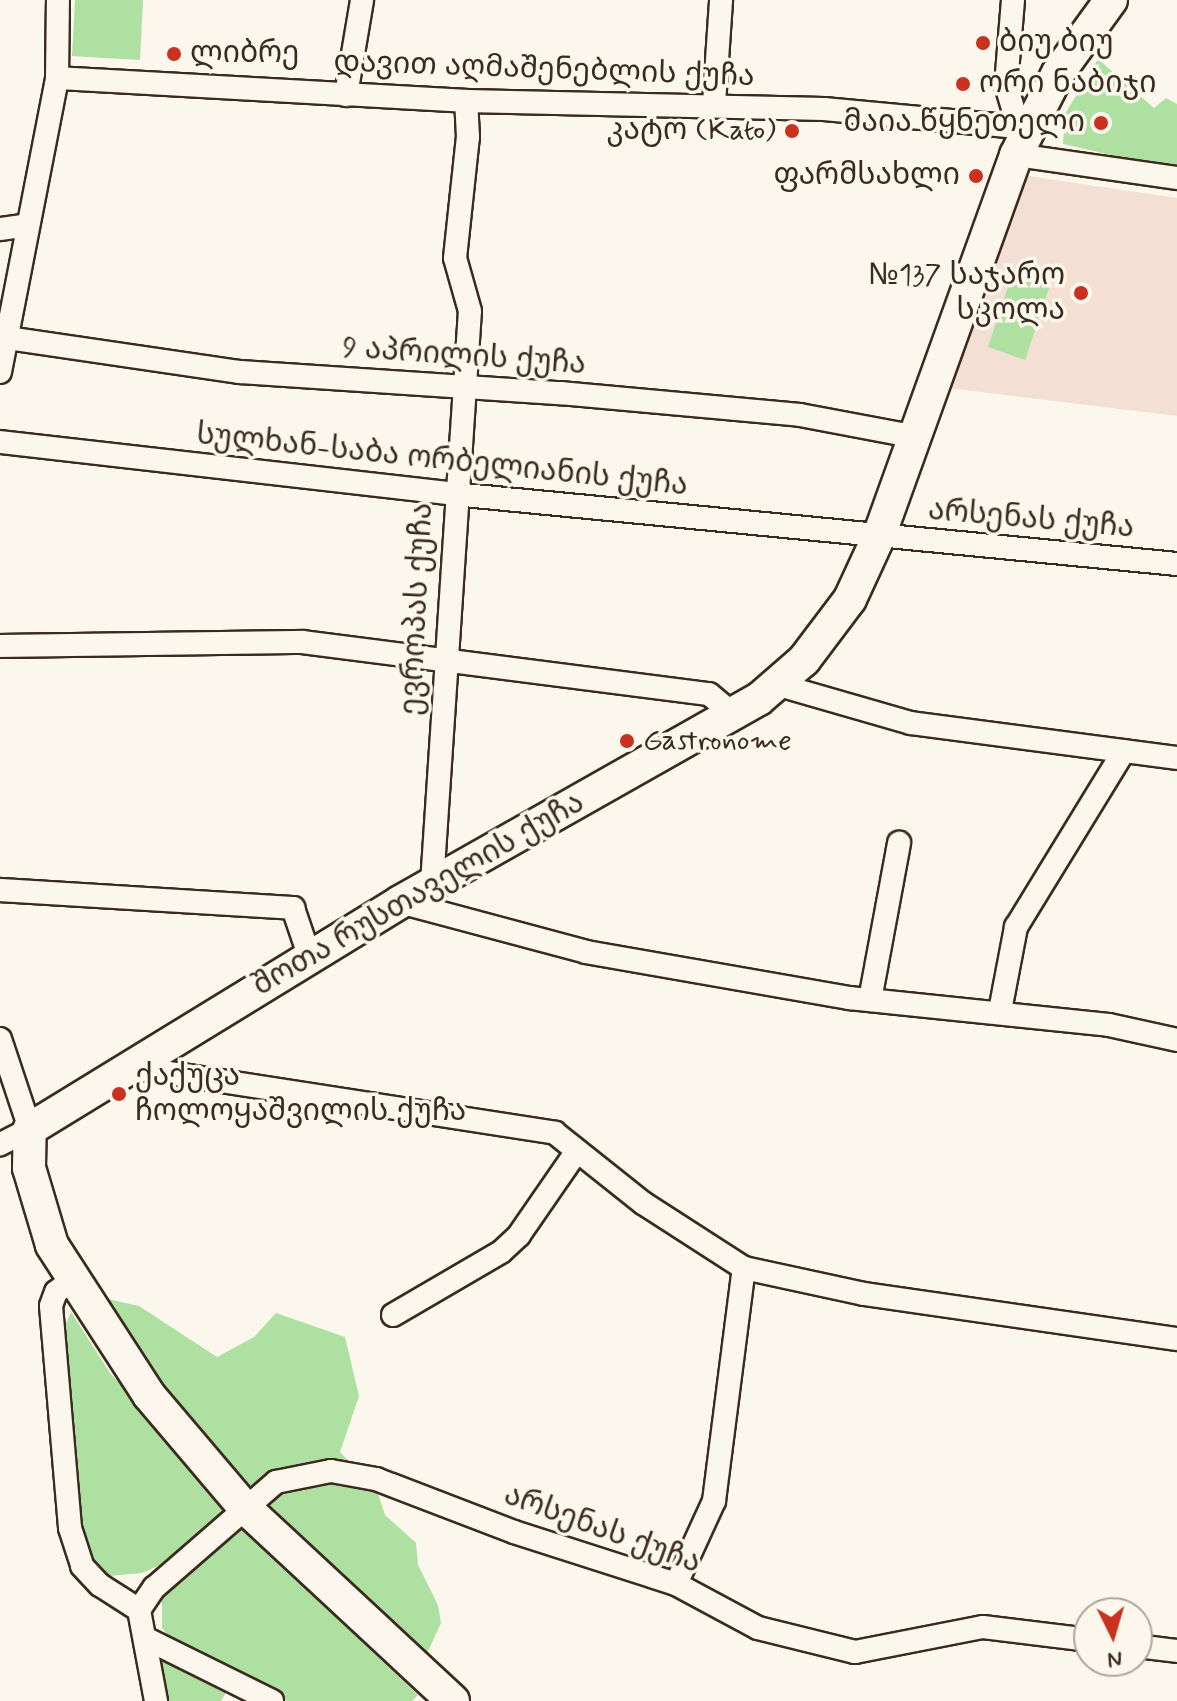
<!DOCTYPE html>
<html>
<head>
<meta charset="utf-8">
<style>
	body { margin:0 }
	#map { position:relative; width:1177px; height:1701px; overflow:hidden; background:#fbf7ec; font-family:Mynerve,"Noto Sans Georgian",sans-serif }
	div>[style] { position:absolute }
	.built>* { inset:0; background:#f3dfd4 }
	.green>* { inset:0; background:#aee0a1 }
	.roads { filter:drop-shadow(2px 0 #3b2a1e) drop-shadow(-2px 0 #3b2a1e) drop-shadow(0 2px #3b2a1e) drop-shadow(0 -2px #3b2a1e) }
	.minor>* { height:22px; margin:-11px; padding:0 11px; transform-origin:11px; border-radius:11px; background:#fbf7ec }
	.secondary>* { height:32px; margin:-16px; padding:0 16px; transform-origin:16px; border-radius:16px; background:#fbf7ec }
	.dots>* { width:22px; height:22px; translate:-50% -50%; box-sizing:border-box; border:4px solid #fbf7ec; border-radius:50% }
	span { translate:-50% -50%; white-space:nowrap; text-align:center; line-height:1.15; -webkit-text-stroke:7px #fbf7ec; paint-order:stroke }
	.poi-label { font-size:30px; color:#3b2a1e }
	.left { translate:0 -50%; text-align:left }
	.right { translate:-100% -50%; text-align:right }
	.street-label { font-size:30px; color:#3b2a1e }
	.north { position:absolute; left:1073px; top:1597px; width:80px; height:80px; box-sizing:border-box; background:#fbf7ec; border:2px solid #aea59a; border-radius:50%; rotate:175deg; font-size:22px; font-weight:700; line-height:32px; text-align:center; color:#3b2a1e }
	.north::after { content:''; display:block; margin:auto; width:28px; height:36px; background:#c8321e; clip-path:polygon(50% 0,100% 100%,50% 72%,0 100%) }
</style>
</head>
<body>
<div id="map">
	<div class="built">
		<div style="clip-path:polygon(1028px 176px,1177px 198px,1177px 416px,948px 388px)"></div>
	</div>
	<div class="green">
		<div style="clip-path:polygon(75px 0,143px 0,140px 60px,72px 56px)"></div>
		<div style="clip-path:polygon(1098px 59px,1154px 108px,1166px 98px,1177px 104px,1177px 170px,1063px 144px,1065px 114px)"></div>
		<div style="clip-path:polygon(1013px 272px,1050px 285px,1025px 360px,988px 347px)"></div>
		<div style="clip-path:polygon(94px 1296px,139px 1306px,217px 1357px,254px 1337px,276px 1313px,345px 1337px,359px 1396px,340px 1452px,377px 1491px,385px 1515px,416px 1543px,418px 1565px,438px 1605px,441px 1623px,424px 1660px,233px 1477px)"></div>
		<div style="clip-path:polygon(71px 1312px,110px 1373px,164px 1432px,223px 1511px,167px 1562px,142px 1573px,109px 1576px,94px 1563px,82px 1530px,62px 1333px)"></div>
		<div style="clip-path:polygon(242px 1528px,418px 1695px,412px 1701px,288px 1701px,245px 1684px,173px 1641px,162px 1628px,162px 1597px,218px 1539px)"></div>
		<div style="clip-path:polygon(157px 1651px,228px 1689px,221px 1701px,166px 1701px)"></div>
	</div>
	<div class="roads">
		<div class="minor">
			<div style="left:1013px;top:0;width:85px;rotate:94.7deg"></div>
			<div style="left:1006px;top:85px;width:42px;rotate:73.3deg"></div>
			<div style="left:57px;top:78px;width:410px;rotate:3.2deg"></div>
			<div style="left:466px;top:101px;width:358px;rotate:1.3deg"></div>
			<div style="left:824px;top:109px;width:205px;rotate:5.3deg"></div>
			<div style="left:346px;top:95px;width:96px;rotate:-80.4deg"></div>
			<div style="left:714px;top:104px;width:104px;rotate:-86.1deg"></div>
			<div style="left:1016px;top:155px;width:163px;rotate:8.1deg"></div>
			<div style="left:0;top:229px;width:28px;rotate:-8deg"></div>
			<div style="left:7px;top:338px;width:235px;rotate:8.3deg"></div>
			<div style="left:240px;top:372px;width:321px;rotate:3.8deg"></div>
			<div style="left:560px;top:393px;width:241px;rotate:5.2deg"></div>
			<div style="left:800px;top:415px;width:118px;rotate:10.7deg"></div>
			<div style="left:0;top:372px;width:299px;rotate:-79deg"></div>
			<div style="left:57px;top:78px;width:78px;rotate:-89.3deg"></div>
			<div style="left:0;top:442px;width:457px;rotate:6.5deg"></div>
			<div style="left:454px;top:494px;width:726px;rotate:5.53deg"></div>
			<div style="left:0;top:646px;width:302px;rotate:-0.8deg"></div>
			<div style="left:302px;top:642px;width:410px;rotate:7.3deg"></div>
			<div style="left:709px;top:694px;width:31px;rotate:40deg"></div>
			<div style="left:779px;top:685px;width:137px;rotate:16.1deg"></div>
			<div style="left:911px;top:723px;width:268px;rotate:7.5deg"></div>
			<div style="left:432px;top:884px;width:574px;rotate:-86.21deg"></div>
			<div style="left:470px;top:311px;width:55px;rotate:-105.8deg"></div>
			<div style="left:455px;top:258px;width:122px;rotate:-83.9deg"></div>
			<div style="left:468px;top:137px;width:36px;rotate:-93deg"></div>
			<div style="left:0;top:890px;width:294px;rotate:3.5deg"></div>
			<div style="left:293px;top:908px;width:53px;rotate:71.2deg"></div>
			<div style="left:400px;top:902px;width:193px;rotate:15deg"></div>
			<div style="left:586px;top:952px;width:267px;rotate:9.9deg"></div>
			<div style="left:849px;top:998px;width:261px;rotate:5.9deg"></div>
			<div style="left:1109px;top:1025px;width:70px;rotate:12.4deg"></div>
			<div style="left:870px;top:1000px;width:160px;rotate:-79.5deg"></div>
			<div style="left:1000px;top:1011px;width:86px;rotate:-79.2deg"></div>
			<div style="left:1016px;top:927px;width:206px;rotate:-58.5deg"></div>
			<div style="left:0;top:1039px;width:95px;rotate:71.6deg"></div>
			<div style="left:30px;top:1129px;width:34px;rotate:153deg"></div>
			<div style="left:131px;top:1067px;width:429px;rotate:8.8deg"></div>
			<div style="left:555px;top:1133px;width:112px;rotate:38.5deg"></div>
			<div style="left:643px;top:1203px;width:120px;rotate:32.8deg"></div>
			<div style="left:744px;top:1268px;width:123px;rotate:12.2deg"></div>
			<div style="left:864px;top:1294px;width:316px;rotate:8.2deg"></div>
			<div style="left:71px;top:1280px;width:19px;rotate:141deg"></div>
			<div style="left:56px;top:1292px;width:15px;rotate:110deg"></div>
			<div style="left:51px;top:1306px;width:223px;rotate:85.1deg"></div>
			<div style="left:70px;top:1528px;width:40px;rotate:72deg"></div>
			<div style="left:82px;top:1566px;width:26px;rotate:47deg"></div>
			<div style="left:100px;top:1585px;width:46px;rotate:32.7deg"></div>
			<div style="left:139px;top:1610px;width:93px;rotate:79.4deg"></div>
			<div style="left:393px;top:1315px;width:125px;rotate:-30.3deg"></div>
			<div style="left:501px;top:1252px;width:25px;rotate:-43deg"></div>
			<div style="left:519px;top:1235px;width:102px;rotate:-55.4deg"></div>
			<div style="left:676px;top:1584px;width:91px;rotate:-65.4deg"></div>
			<div style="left:714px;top:1501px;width:235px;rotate:-82.7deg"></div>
			<div style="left:139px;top:1610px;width:27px;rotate:-56deg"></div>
			<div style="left:154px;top:1588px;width:162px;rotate:-41deg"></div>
			<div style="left:276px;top:1482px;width:56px;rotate:-11.3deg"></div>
			<div style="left:331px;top:1471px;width:46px;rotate:10.1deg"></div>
			<div style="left:376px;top:1479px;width:148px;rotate:21deg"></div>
			<div style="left:514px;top:1532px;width:170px;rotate:17.8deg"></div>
			<div style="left:676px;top:1584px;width:93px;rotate:28.2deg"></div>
			<div style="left:758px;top:1628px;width:100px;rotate:13.9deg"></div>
			<div style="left:855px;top:1652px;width:130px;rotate:-11.1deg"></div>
			<div style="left:983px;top:1627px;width:107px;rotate:7deg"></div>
			<div style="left:145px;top:1638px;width:142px;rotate:26.4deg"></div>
			<div style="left:1137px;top:1646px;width:40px;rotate:7.1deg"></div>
		</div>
		<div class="secondary">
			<div style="left:453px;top:1701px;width:287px;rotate:-137.1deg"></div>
			<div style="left:243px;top:1506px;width:145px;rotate:-130.3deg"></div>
			<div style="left:149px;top:1395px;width:179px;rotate:-122.9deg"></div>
			<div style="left:52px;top:1245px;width:80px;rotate:-106.6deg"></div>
			<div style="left:29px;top:1168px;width:39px;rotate:-89deg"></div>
			<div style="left:30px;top:1129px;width:434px;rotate:-31.5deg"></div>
			<div style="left:400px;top:902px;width:412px;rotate:-29.5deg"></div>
			<div style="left:759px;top:699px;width:60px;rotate:-40.9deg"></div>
			<div style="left:804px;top:660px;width:76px;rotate:-53deg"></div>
			<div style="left:850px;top:599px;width:69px;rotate:-65.3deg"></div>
			<div style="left:879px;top:536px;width:405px;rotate:-70.2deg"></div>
			<div style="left:1016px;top:155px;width:92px;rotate:-62.9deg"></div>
			<div style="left:1058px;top:73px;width:90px;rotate:-54deg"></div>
		</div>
	</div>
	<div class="dots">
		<div style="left:983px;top:43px;background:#c8321e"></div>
		<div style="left:174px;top:54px;background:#c8321e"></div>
		<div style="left:963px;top:84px;background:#c8321e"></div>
		<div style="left:1101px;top:123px;background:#c8321e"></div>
		<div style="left:792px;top:131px;background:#c8321e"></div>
		<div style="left:976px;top:176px;background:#c8321e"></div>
		<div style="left:1081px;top:293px;background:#c8321e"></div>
		<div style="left:627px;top:741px;background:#c8321e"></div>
		<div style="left:119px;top:1094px;background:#c8321e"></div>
	</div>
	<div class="poi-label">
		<span class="left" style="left:999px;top:43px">ბიუ ბიუ</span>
		<span class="left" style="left:190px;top:54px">ლიბრე</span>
		<span class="left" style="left:979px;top:84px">ორი ნაბიჯი</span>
		<span class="right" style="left:1085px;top:123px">მაია წყნეთელი</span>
		<span class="right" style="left:776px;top:131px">კატო (Kato)</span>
		<span class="right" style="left:960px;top:176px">ფარმსახლი</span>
		<span class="right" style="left:1065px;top:293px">№137 საჯარო<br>სკოლა</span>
		<span class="left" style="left:643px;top:741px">Gastronome</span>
		<span class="left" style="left:135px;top:1094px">ქაქუცა<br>ჩოლოყაშვილის ქუჩა</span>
	</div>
	<div class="street-label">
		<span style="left:544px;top:70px;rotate:2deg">დავით აღმაშენებლის ქუჩა</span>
		<span style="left:464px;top:357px;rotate:4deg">9 აპრილის ქუჩა</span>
		<span style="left:442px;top:461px;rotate:6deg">სულხან-საბა ორბელიანის ქუჩა</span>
		<span style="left:1031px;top:520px;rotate:5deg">არსენას ქუჩა</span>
		<span style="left:418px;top:609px;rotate:-87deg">ევროპას ქუჩა</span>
		<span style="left:419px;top:895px;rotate:-30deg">შოთა რუსთაველის ქუჩა</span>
		<span style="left:602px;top:1530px;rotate:20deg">არსენას ქუჩა</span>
	</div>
	<div class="north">N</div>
</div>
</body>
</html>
